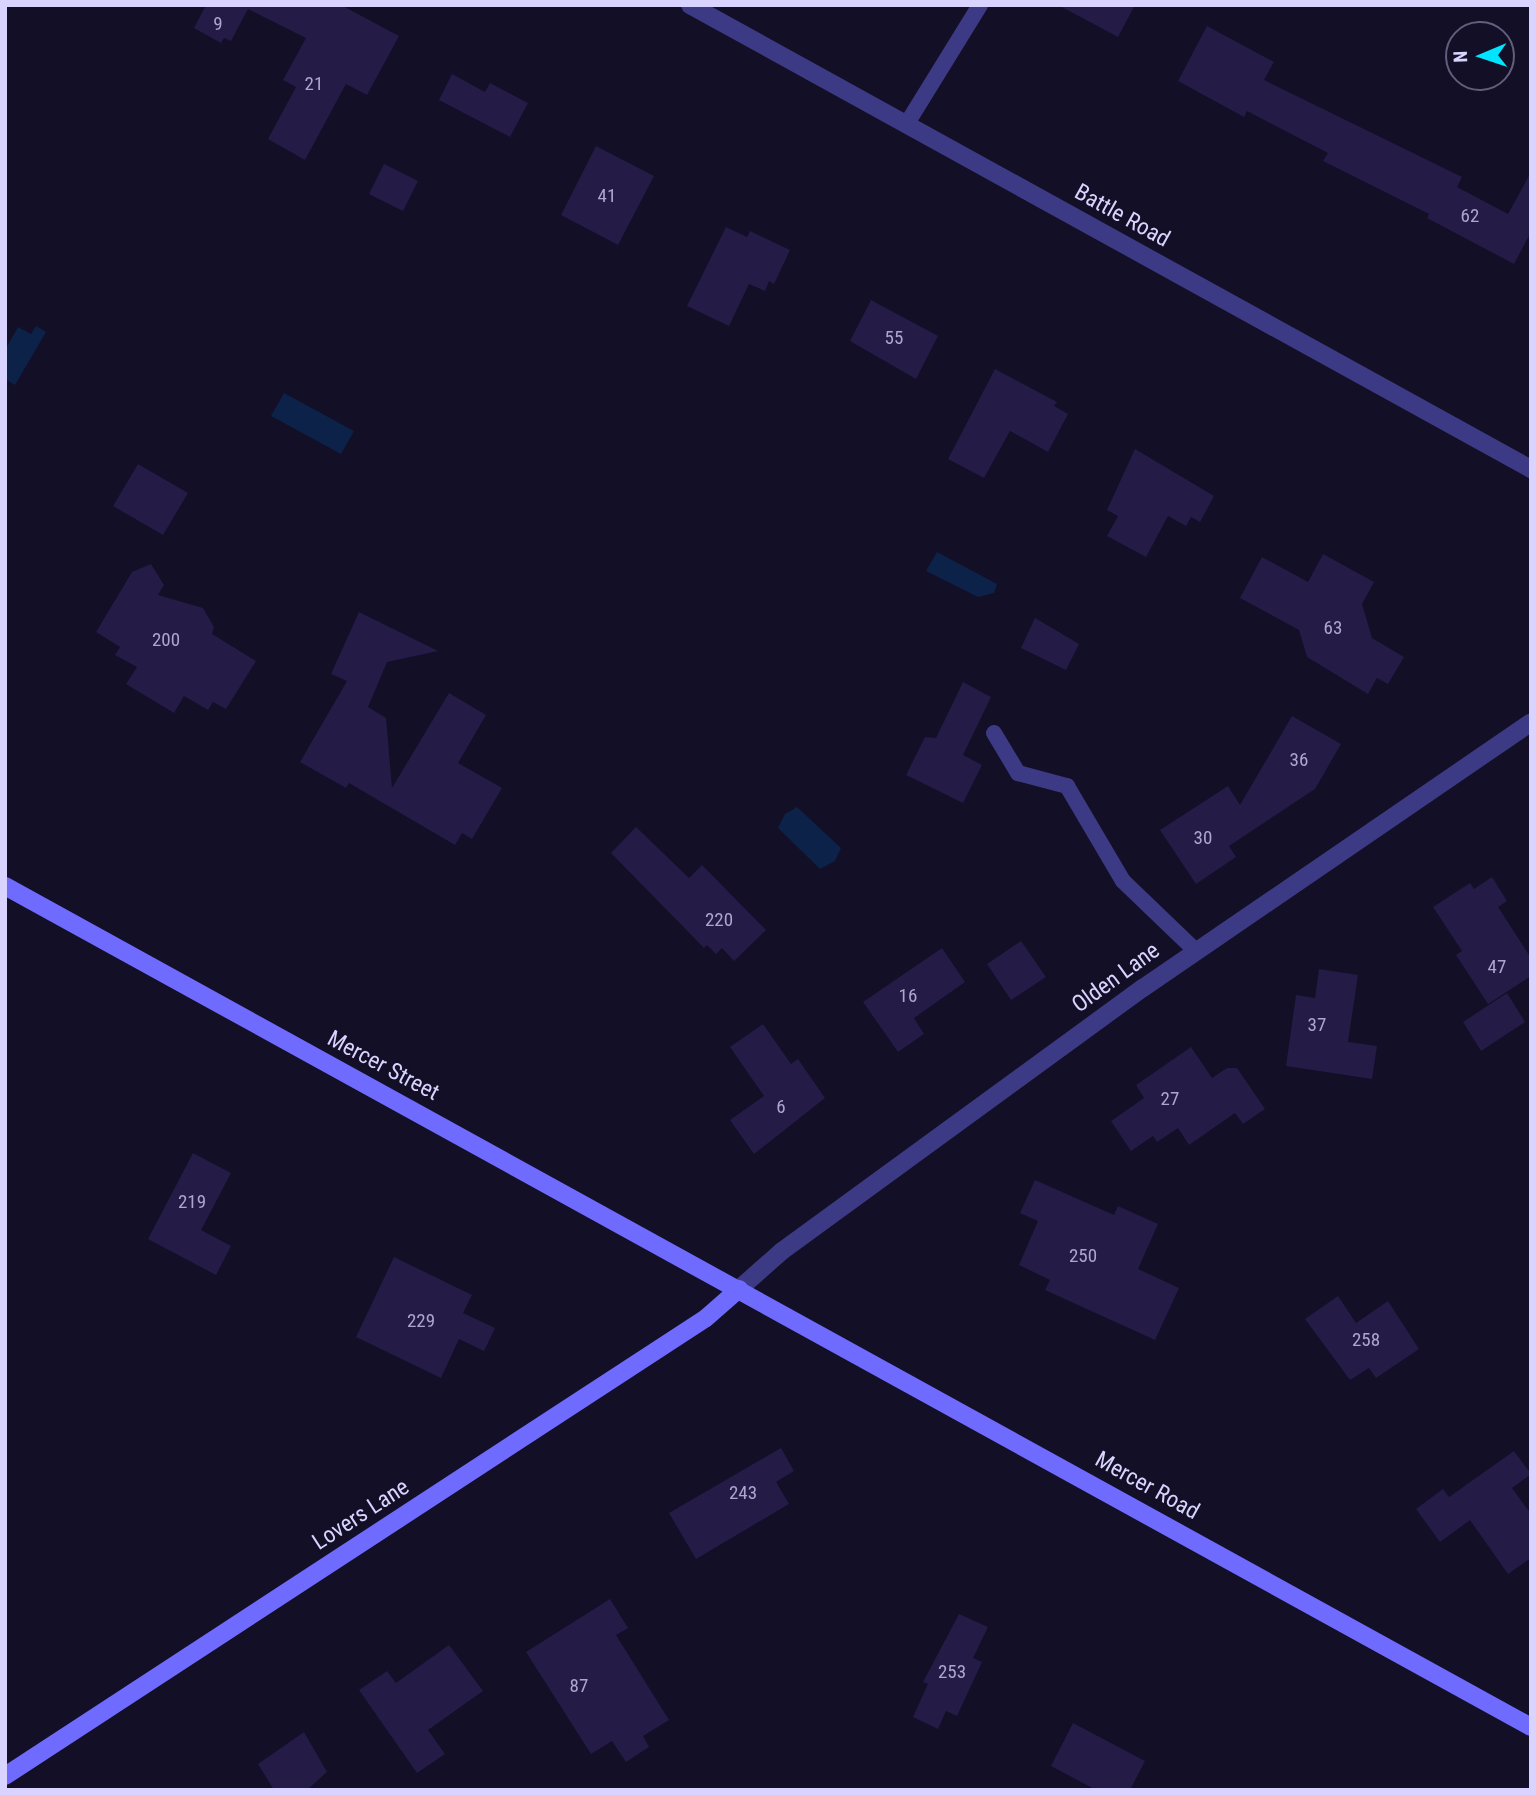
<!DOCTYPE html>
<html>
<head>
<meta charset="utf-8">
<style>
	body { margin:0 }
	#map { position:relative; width:1536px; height:1795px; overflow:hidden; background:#130f26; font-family:"Roboto Condensed",sans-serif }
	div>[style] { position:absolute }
	.water>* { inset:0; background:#0c2248 }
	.building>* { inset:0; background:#241b47 }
	.lane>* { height:16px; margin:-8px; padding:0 8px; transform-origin:8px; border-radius:8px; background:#3d3a85 }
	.street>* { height:18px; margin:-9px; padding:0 9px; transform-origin:9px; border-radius:9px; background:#3d3a85 }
	.secondary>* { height:18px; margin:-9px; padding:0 9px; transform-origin:9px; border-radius:9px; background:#6f6bff }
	span { translate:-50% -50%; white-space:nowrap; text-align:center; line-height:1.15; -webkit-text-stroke:5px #130f26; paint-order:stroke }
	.number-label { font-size:19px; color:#aca6d1 }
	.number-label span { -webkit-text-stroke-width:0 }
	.street-label { font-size:23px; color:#d9d4ff }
	.frame { position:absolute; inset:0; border:7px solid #d9d4ff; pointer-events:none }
	.north { position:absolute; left:1445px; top:21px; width:70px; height:70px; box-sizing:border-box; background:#130f26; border:2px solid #625e7d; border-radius:50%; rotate:268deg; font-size:19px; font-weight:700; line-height:28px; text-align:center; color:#d9d4ff }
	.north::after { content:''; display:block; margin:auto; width:24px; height:32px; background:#00e5ff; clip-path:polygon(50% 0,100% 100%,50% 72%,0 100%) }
</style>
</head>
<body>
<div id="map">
	<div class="water">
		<div style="clip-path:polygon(36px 326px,46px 332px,15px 385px,5px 379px,5px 350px,18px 327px,31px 334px)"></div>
		<div style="clip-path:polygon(284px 393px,354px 431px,341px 454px,271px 416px)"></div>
		<div style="clip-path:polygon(937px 552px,997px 584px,994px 593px,978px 597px,926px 571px)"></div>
		<div style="clip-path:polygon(797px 807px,841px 848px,835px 861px,820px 869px,778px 828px,785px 814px)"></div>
	</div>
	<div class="building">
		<div style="clip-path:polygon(206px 5px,341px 5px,399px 36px,367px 95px,346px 84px,305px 160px,268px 139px,296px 87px,283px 80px,306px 38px,248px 9px,231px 41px,224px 38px,221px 43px,194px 28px)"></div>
		<div style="clip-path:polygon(1058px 5px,1135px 5px,1118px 37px)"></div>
		<div style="clip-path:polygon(1207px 26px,1274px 62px,1264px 80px,1462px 177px,1457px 187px,1508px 214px,1531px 172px,1531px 232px,1514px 264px,1427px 218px,1429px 214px,1323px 161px,1328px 153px,1247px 111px,1244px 117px,1178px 81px)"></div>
		<div style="clip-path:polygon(452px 74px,485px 92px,490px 83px,528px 103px,510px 137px,439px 100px)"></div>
		<div style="clip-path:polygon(596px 146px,654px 176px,618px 245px,561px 215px)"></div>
		<div style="clip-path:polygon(384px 164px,418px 181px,403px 211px,369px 194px)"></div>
		<div style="clip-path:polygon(726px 227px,747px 237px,750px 231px,790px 250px,774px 284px,769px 281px,765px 291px,749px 284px,729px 326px,687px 306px)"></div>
		<div style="clip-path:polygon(871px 300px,938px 336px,916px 379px,850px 341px)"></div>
		<div style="clip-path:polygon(995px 369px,1057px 402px,1054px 406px,1068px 414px,1048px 452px,1010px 431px,984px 478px,948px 459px)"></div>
		<div style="clip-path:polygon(1135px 449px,1214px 496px,1200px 522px,1191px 517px,1186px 526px,1168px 516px,1146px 557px,1107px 536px,1118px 516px,1107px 510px)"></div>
		<div style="clip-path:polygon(138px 464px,188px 493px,163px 535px,113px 506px)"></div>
		<div style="clip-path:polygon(1323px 554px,1374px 582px,1362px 604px,1372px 638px,1404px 657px,1388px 684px,1377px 678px,1368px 694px,1307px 657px,1299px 630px,1240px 598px,1262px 557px,1308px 582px)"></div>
		<div style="clip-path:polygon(151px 564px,164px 585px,158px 595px,203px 608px,214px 627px,212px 634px,256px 661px,226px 709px,213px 702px,208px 710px,184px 696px,174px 713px,126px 684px,137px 667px,115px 655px,120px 647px,96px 632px,132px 572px)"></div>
		<div style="clip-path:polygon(359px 612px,438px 651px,387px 662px,368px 707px,386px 718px,392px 788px,449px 693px,486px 715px,458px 763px,502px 788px,472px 839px,462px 833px,455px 845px,349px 783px,346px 788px,300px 762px,347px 681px,331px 674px)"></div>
		<div style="clip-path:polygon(1035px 618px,1079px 644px,1066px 670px,1021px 648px)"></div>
		<div style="clip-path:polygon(963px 682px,991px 697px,963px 755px,982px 765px,963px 803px,906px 775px,925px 737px,936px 738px)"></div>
		<div style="clip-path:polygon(1292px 716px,1341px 744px,1315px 789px,1229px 846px,1236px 857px,1196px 884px,1160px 830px,1228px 786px,1240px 805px)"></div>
		<div style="clip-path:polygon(636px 827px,689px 878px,702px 865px,766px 930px,734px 961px,722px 948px,716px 954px,707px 945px,704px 948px,611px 853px)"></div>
		<div style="clip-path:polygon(1492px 877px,1507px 901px,1498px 907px,1531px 958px,1531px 976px,1488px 1004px,1456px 955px,1462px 951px,1433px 907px,1470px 883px,1474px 889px)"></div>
		<div style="clip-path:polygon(1021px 941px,1046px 977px,1011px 1000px,987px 964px)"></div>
		<div style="clip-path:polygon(942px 948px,965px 982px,914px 1018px,924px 1034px,898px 1052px,863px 1002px)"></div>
		<div style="clip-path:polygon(1319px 969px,1358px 975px,1348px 1042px,1377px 1046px,1372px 1079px,1286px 1066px,1296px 995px,1315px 998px)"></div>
		<div style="clip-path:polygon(1507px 993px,1525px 1022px,1481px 1051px,1463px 1022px)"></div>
		<div style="clip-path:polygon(763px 1024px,791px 1064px,798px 1059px,825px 1098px,754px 1154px,730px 1120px,764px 1096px,730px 1047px)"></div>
		<div style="clip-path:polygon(1191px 1047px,1212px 1078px,1227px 1068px,1237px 1068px,1265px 1109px,1243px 1124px,1235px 1113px,1189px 1145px,1178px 1128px,1157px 1142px,1153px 1136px,1131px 1151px,1111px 1121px,1144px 1098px,1136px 1085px)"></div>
		<div style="clip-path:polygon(193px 1153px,231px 1173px,201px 1230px,231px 1246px,216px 1275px,148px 1239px)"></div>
		<div style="clip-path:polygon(1035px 1180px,1114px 1215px,1118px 1206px,1158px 1224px,1138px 1269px,1179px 1288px,1155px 1340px,1045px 1290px,1050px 1280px,1019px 1265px,1038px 1221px,1020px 1213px)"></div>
		<div style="clip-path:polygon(394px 1257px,472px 1295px,463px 1313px,495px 1328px,484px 1351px,459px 1339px,441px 1378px,356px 1337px)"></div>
		<div style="clip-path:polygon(1338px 1296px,1356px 1323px,1388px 1301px,1419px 1349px,1376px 1378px,1369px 1368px,1350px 1380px,1305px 1319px)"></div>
		<div style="clip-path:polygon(781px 1448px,794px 1471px,776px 1482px,789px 1504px,696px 1559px,669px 1513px)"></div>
		<div style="clip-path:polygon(1514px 1451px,1531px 1474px,1512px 1488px,1531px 1514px,1531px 1558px,1508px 1574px,1470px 1520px,1440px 1542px,1416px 1509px,1443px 1489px,1449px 1497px)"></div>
		<div style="clip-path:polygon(610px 1599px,628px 1628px,616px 1635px,669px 1720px,643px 1736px,649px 1747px,626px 1762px,612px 1741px,591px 1754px,526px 1652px)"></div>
		<div style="clip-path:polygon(959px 1614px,988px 1627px,973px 1658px,982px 1662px,957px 1716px,946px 1711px,938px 1729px,913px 1717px,928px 1684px,923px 1682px)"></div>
		<div style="clip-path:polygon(449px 1645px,483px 1691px,428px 1730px,445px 1754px,417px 1773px,359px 1690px,387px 1671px,396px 1683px)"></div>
		<div style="clip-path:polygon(1073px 1723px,1145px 1761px,1130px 1790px,1096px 1790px,1051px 1766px)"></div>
		<div style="clip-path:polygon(304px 1732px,327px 1772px,307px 1790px,274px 1790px,258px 1764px)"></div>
	</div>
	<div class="lane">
		<div style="left:906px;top:125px;width:141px;rotate:-58.3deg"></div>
		<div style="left:994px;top:733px;width:47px;rotate:59deg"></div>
		<div style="left:1018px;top:773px;width:51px;rotate:14.9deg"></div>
		<div style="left:1067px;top:786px;width:110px;rotate:59.5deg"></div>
		<div style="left:1123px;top:881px;width:101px;rotate:43.8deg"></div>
	</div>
	<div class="street">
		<div style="left:690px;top:5px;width:961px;rotate:28.89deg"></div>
		<div style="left:739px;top:1289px;width:57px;rotate:-41.5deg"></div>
		<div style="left:782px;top:1251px;width:447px;rotate:-36.1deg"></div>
		<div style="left:1143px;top:988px;width:470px;rotate:-34.4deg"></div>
	</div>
	<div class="secondary">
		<div style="left:5px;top:886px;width:1742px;rotate:28.86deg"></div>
		<div style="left:5px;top:1776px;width:837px;rotate:-33.16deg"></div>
		<div style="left:706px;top:1318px;width:44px;rotate:-41.3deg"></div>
	</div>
	<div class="number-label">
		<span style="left:218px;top:24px">9</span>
		<span style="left:314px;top:84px">21</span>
		<span style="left:607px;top:196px">41</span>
		<span style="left:1470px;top:216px">62</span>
		<span style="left:894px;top:338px">55</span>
		<span style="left:1333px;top:628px">63</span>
		<span style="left:166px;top:640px">200</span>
		<span style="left:1299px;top:760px">36</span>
		<span style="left:1203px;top:838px">30</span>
		<span style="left:719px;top:920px">220</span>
		<span style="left:1497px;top:967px">47</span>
		<span style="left:908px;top:996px">16</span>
		<span style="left:1317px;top:1025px">37</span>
		<span style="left:1170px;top:1099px">27</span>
		<span style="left:781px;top:1107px">6</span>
		<span style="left:192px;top:1202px">219</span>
		<span style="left:1083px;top:1256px">250</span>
		<span style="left:421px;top:1321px">229</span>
		<span style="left:1366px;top:1340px">258</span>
		<span style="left:743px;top:1493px">243</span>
		<span style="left:952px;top:1672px">253</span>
		<span style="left:579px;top:1686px">87</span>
	</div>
	<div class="street-label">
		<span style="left:1122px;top:216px;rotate:29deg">Battle Road</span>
		<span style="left:1116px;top:978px;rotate:-36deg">Olden Lane</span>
		<span style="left:383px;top:1066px;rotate:28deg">Mercer Street</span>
		<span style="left:1147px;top:1486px;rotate:29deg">Mercer Road</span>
		<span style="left:361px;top:1515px;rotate:-33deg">Lovers Lane</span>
	</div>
	<div class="frame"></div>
	<div class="north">N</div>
</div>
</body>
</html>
